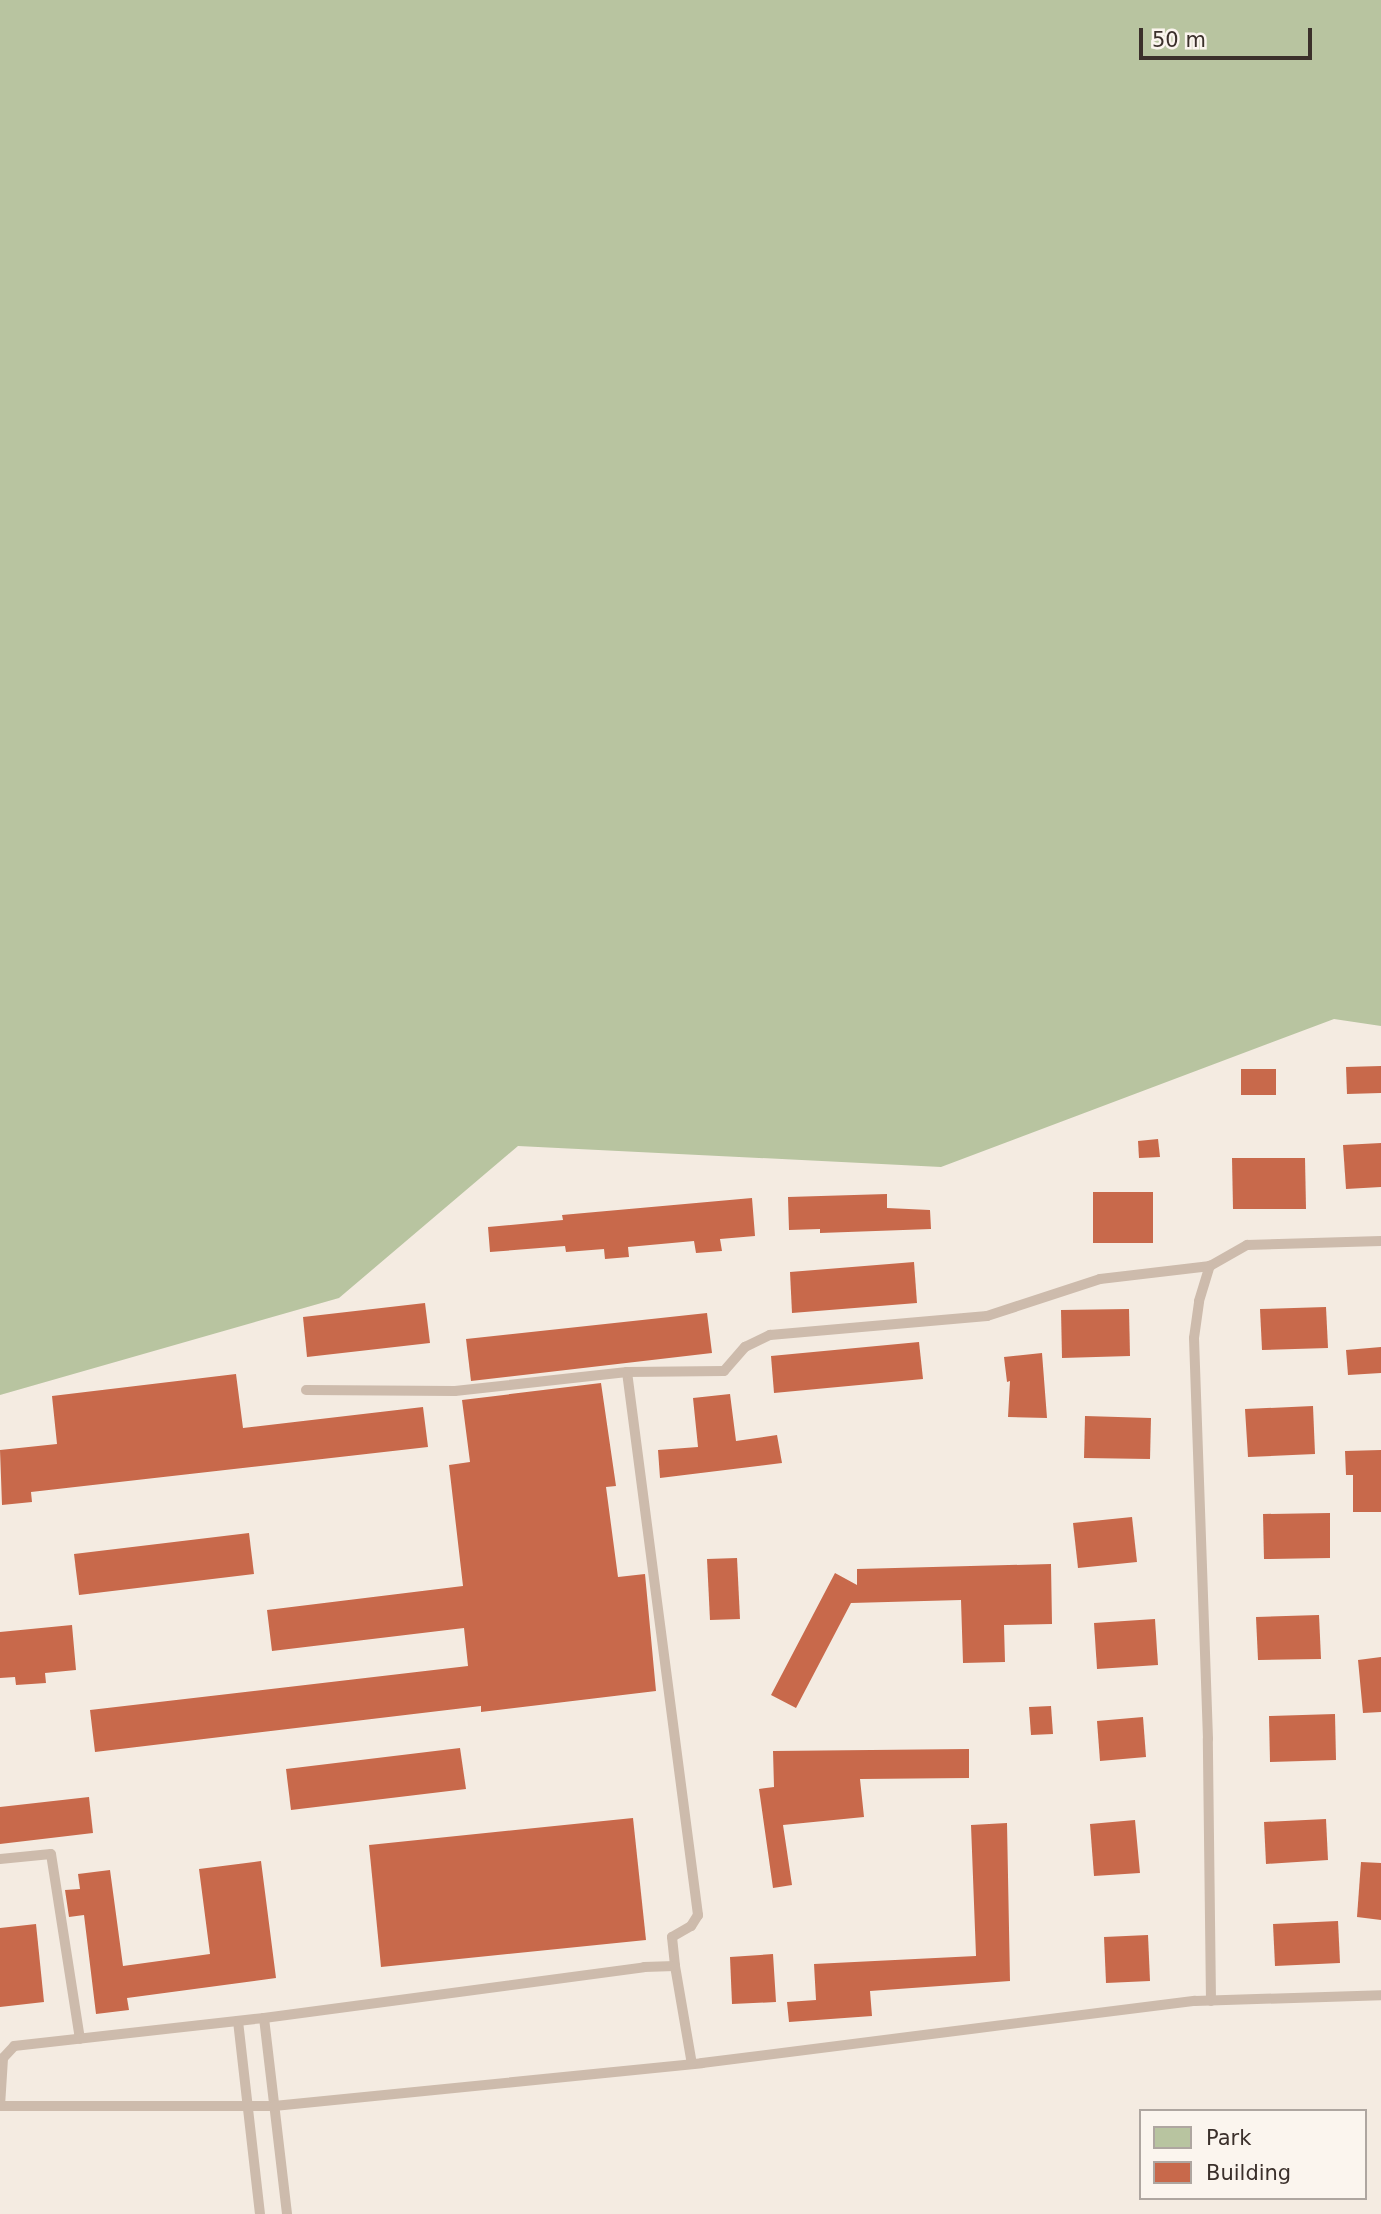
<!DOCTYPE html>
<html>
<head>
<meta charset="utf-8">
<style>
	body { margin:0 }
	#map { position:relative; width:1381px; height:2214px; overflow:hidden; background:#f4ebe1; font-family:"DejaVu Sans",sans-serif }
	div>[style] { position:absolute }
	.green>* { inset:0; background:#b8c4a0 }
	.building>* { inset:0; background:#c8694b }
	.lane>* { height:10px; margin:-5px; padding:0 5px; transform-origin:5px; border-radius:5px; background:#cdbbac }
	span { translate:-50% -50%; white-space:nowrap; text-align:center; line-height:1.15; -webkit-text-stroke:5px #fbf5ee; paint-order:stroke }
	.legend { position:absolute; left:1139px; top:2109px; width:228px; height:91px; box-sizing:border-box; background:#fbf5ee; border:2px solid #aea6a0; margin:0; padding:9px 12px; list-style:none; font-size:21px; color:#3b302b }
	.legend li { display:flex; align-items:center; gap:14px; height:35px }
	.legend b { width:35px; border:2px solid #aea6a0 }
	.scale { position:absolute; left:1139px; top:28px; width:173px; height:32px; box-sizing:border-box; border:4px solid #3b302b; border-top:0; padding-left:9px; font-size:21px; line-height:24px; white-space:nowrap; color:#3b302b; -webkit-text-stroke:5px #fbf5ee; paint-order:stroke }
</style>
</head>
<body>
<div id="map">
	<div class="green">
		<div style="clip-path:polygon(0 0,1381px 0,1381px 1026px,1334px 1019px,941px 1167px,518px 1146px,339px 1298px,0 1395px)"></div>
	</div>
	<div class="building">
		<div style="clip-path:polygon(1381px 1066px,1381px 1093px,1347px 1094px,1346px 1067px)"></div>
		<div style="clip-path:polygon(1241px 1069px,1276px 1069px,1276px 1095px,1241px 1095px)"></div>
		<div style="clip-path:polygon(1158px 1139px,1160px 1157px,1139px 1158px,1138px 1141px)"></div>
		<div style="clip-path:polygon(1381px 1143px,1381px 1187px,1346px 1189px,1343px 1145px)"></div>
		<div style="clip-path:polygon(1232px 1158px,1305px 1158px,1306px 1209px,1233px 1209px)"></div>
		<div style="clip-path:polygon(1093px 1192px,1153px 1192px,1153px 1243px,1093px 1243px)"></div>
		<div style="clip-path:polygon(887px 1194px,887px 1208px,930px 1210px,931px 1229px,820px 1233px,820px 1229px,789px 1230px,788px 1197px)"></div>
		<div style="clip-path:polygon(752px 1198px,755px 1236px,720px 1239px,722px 1251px,696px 1253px,694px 1241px,628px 1247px,629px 1257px,605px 1259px,604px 1249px,566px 1252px,565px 1246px,490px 1252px,488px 1227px,563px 1220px,562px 1215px)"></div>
		<div style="clip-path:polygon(914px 1262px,917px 1303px,792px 1313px,790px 1272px)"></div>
		<div style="clip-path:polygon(425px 1303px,430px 1343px,307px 1357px,303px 1317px)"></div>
		<div style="clip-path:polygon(1326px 1307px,1328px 1348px,1262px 1350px,1260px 1309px)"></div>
		<div style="clip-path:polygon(1129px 1309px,1130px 1356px,1062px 1358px,1061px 1310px)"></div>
		<div style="clip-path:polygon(707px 1313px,712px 1353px,471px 1381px,466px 1339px)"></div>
		<div style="clip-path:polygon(919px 1342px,923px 1379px,774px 1393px,771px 1356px)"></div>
		<div style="clip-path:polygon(1381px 1347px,1381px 1373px,1348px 1375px,1346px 1350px)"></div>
		<div style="clip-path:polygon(1042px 1353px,1047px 1418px,1008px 1417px,1010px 1381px,1007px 1382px,1004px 1357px)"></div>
		<div style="clip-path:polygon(236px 1374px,243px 1428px,423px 1407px,428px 1447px,31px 1492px,32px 1502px,2px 1505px,0 1450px,57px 1444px,52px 1396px)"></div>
		<div style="clip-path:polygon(601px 1383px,616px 1486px,606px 1487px,618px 1577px,645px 1574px,656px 1691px,481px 1712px,481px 1706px,95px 1752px,90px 1710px,468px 1666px,464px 1628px,272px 1651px,267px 1610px,463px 1586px,449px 1465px,470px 1462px,462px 1400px)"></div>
		<div style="clip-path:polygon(730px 1394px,736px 1441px,777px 1435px,782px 1463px,660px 1478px,658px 1450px,698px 1447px,693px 1398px)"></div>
		<div style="clip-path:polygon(1313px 1406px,1315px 1454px,1248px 1457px,1245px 1409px)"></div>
		<div style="clip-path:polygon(1085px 1416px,1151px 1418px,1150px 1459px,1084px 1458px)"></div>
		<div style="clip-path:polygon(1381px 1450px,1381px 1512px,1353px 1512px,1353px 1475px,1346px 1475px,1345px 1451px)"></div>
		<div style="clip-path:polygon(1330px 1513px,1330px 1558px,1264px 1559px,1263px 1514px)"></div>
		<div style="clip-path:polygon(1132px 1517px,1137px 1562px,1078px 1568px,1073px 1523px)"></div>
		<div style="clip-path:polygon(249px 1533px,254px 1574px,79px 1595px,74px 1554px)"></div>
		<div style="clip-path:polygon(737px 1558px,740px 1619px,710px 1620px,707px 1559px)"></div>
		<div style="clip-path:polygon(1051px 1564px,1052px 1624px,1004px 1625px,1005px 1662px,963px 1663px,961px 1600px,851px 1603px,796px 1708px,771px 1695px,835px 1573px,857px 1585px,857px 1569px)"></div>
		<div style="clip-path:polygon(1319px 1615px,1321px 1659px,1258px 1660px,1256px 1617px)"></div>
		<div style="clip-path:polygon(1155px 1619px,1158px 1665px,1097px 1669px,1094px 1623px)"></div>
		<div style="clip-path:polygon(72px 1625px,76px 1670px,45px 1673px,46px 1683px,16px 1685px,15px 1677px,0 1678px,0 1632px)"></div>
		<div style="clip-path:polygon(1381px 1657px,1381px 1712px,1363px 1713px,1358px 1660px)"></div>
		<div style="clip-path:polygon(1051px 1706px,1053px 1734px,1031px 1735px,1029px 1707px)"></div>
		<div style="clip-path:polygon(1335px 1714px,1336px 1760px,1270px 1762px,1269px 1716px)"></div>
		<div style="clip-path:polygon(1143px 1717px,1146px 1757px,1100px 1761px,1097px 1721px)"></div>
		<div style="clip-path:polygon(460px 1748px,466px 1789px,291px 1810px,286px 1769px)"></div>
		<div style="clip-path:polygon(969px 1749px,969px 1778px,860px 1779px,864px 1817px,783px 1825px,792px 1885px,773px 1888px,759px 1789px,774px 1787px,773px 1751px)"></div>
		<div style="clip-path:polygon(89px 1797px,93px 1833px,0 1844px,0 1807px)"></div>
		<div style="clip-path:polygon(633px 1818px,646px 1940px,381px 1967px,369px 1845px)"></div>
		<div style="clip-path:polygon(1326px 1819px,1328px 1860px,1266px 1864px,1264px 1822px)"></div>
		<div style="clip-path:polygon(1135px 1820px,1140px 1873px,1094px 1876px,1090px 1824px)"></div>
		<div style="clip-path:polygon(1007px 1823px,1010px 1981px,870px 1991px,872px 2016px,789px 2022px,787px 2002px,816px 2000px,814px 1964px,976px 1956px,971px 1825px)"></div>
		<div style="clip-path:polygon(261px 1861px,276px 1978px,127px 1998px,129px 2010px,96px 2014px,84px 1915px,69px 1917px,65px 1890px,80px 1889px,78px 1874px,110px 1870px,123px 1966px,210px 1954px,199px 1869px)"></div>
		<div style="clip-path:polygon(1361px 1862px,1381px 1863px,1381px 1920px,1357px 1917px)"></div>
		<div style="clip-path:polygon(1338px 1921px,1340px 1963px,1275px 1966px,1273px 1924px)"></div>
		<div style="clip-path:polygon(36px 1924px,44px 2002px,0 2007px,0 1928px)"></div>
		<div style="clip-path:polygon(1148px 1935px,1150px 1981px,1106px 1983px,1104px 1937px)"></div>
		<div style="clip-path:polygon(773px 1954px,776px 2002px,732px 2004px,730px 1957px)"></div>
	</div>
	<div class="lane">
		<div style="left:627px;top:1372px;width:548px;rotate:82.55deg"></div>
		<div style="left:698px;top:1915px;width:13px;rotate:122deg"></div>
		<div style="left:691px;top:1926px;width:22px;rotate:150deg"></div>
		<div style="left:672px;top:1937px;width:29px;rotate:84deg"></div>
		<div style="left:306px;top:1390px;width:149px;rotate:0.4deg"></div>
		<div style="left:455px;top:1391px;width:173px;rotate:-6.3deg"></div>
		<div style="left:627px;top:1372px;width:97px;rotate:-0.6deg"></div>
		<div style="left:724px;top:1371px;width:32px;rotate:-49deg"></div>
		<div style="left:745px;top:1347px;width:28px;rotate:-26deg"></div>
		<div style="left:770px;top:1335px;width:218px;rotate:-5deg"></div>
		<div style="left:987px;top:1316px;width:119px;rotate:-18.1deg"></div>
		<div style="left:1100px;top:1279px;width:111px;rotate:-6.7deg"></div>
		<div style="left:0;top:1859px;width:51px;rotate:-5.6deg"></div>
		<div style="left:51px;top:1854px;width:187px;rotate:81.1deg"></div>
		<div style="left:1211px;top:2001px;width:262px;rotate:-90.7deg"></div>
		<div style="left:1208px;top:1739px;width:401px;rotate:-92deg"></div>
		<div style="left:1194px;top:1338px;width:37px;rotate:-82deg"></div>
		<div style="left:1199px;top:1301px;width:37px;rotate:-73deg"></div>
		<div style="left:1210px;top:1266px;width:43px;rotate:-29.6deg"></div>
		<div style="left:1247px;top:1245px;width:134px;rotate:-1.7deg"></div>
		<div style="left:264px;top:2018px;width:197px;rotate:83.3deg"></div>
		<div style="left:238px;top:2021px;width:194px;rotate:83.5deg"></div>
		<div style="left:0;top:2106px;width:274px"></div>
		<div style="left:274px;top:2106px;width:430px;rotate:-5.7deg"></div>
		<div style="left:702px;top:2063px;width:497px;rotate:-7.2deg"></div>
		<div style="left:1195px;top:2001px;width:186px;rotate:-1.8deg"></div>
		<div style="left:0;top:2106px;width:48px;rotate:-86.4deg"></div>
		<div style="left:3px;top:2058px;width:16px;rotate:-47deg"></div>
		<div style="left:14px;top:2046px;width:252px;rotate:-6.4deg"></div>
		<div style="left:264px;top:2018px;width:383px;rotate:-7.6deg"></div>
		<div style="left:644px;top:1967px;width:31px;rotate:-2deg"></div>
		<div style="left:675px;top:1966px;width:99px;rotate:80.2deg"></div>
	</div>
	<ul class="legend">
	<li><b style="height:19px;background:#b8c4a0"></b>Park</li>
	<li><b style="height:19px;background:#c8694b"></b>Building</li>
	</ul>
	<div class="scale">50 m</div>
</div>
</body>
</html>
